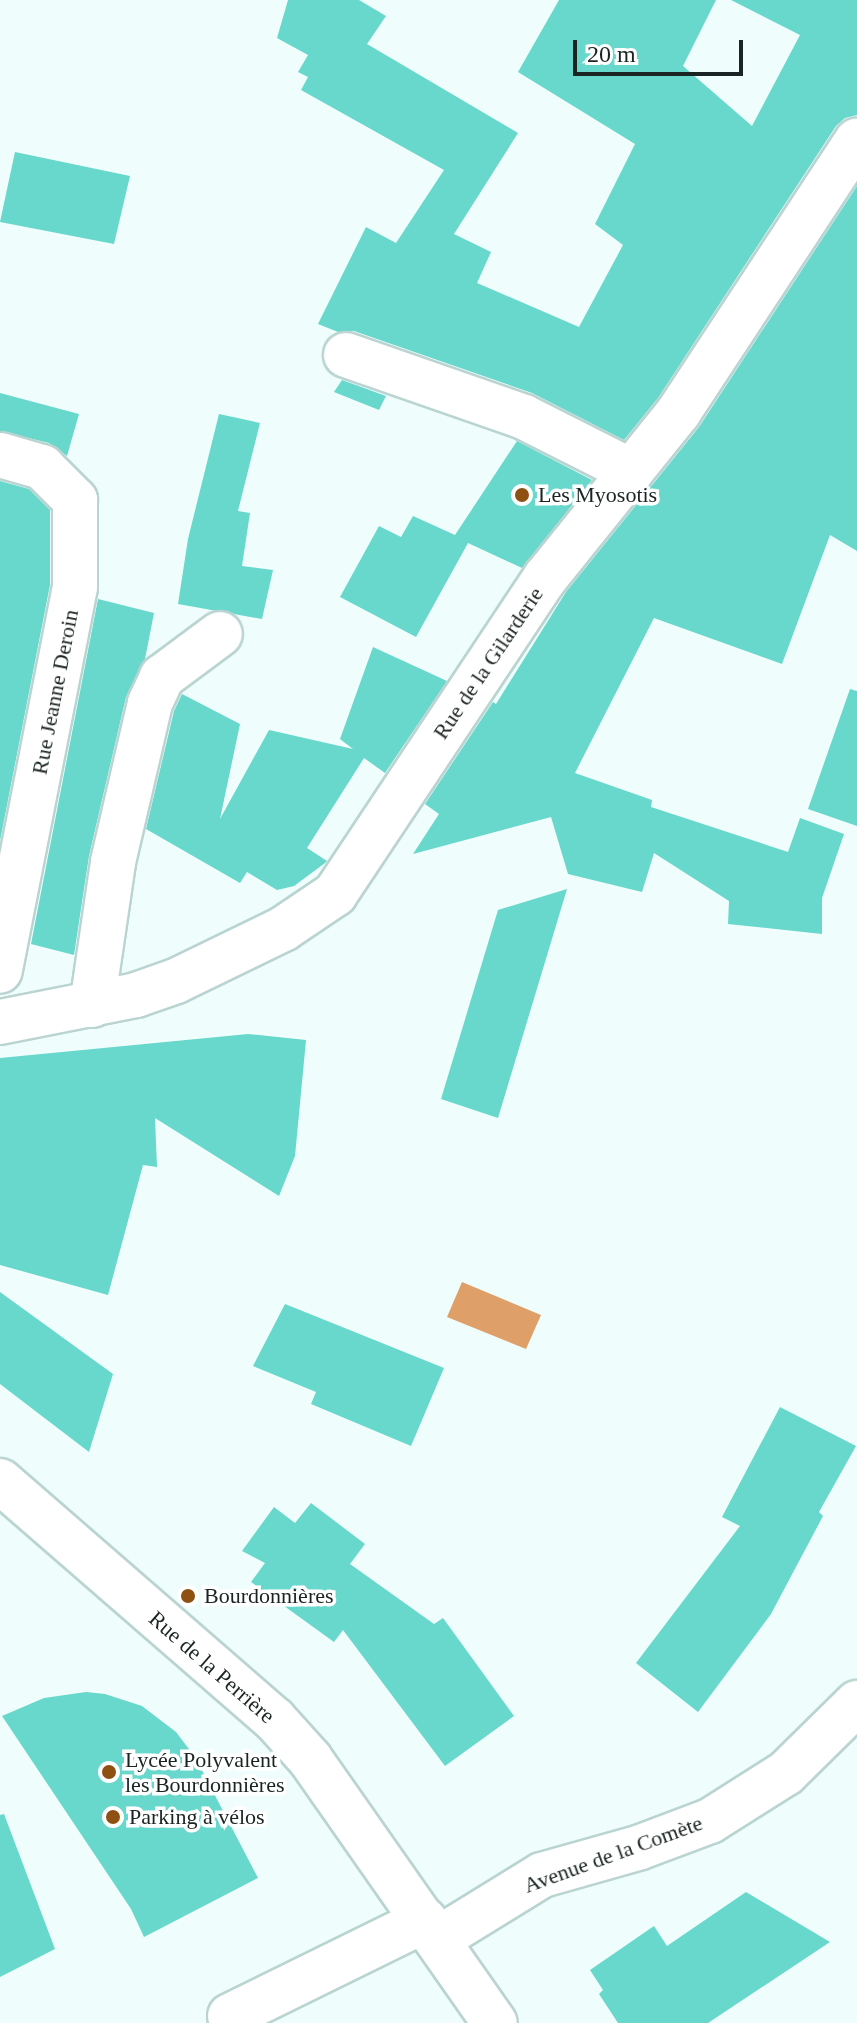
<!DOCTYPE html>
<html>
<head>
<meta charset="utf-8">
<style>
	body { margin:0 }
	#map { position:relative; width:857px; height:2023px; overflow:hidden; background:#effefc; font-family:Georgia,serif }
	div>[style] { position:absolute }
	.water>* { inset:0; background:#df9f69 }
	.building>* { inset:0; background:#68d7cc }
	.roads { filter:drop-shadow(2px 0 #bad4d1) drop-shadow(-2px 0 #bad4d1) drop-shadow(0 2px #bad4d1) drop-shadow(0 -2px #bad4d1) }
	.minor>* { height:44px; margin:-22px; padding:0 22px; transform-origin:22px; border-radius:22px; background:#fff }
	.dots>* { width:22px; height:22px; translate:-50% -50%; box-sizing:border-box; border:4px solid #fff; border-radius:50% }
	span { translate:-50% -50%; white-space:nowrap; text-align:center; line-height:1.15; -webkit-text-stroke:7px #fff; paint-order:stroke }
	.poi-label { font-size:22px; color:#1a2422 }
	.left { translate:0 -50%; text-align:left }
	.street-label { font-size:22px; color:#1a2422 }
	.scale { position:absolute; left:573px; top:40px; width:170px; height:36px; box-sizing:border-box; border:4px solid #1a2422; border-top:0; padding-left:10px; font-size:24px; line-height:28px; white-space:nowrap; color:#1a2422; -webkit-text-stroke:6px #fff; paint-order:stroke }
</style>
</head>
<body>
<div id="map">
	<div class="water">
		<div style="clip-path:polygon(462px 1282px,541px 1315px,526px 1349px,447px 1317px)"></div>
	</div>
	<div class="building">
		<div style="clip-path:polygon(288px 0,359px 0,386px 16px,367px 44px,518px 133px,454px 234px,491px 252px,477px 283px,579px 327px,623px 245px,595px 224px,635px 144px,518px 72px,559px 0,716px 0,683px 66px,752px 126px,800px 35px,731px 0,857px 0,857px 115px,845px 118px,836px 126px,658px 398px,624px 440px,532px 393px,354px 331px,338px 332px,318px 324px,366px 227px,396px 243px,444px 170px,301px 90px,308px 77px,298px 72px,308px 55px,277px 38px)"></div>
		<div style="clip-path:polygon(15px 152px,130px 176px,114px 244px,0 222px)"></div>
		<div style="clip-path:polygon(857px 186px,857px 551px,830px 535px,782px 664px,654px 618px,575px 773px,652px 800px,651px 807px,788px 852px,800px 818px,844px 834px,822px 898px,822px 934px,728px 924px,729px 901px,654px 853px,642px 892px,568px 874px,551px 817px,413px 854px,439px 814px,425px 804px,493px 702px,496px 704px,566px 592px,699px 427px)"></div>
		<div style="clip-path:polygon(342px 380px,386px 396px,379px 410px,334px 392px)"></div>
		<div style="clip-path:polygon(0 393px,79px 414px,67px 456px,49px 443px,0 431px)"></div>
		<div style="clip-path:polygon(219px 414px,260px 423px,238px 511px,250px 513px,242px 566px,273px 570px,262px 619px,178px 604px,188px 539px)"></div>
		<div style="clip-path:polygon(517px 441px,592px 480px,522px 568px,468px 543px,416px 637px,340px 597px,379px 526px,401px 537px,413px 516px,455px 535px)"></div>
		<div style="clip-path:polygon(0 481px,29px 489px,50px 510px,50px 585px,0 841px)"></div>
		<div style="clip-path:polygon(98px 599px,154px 613px,145px 659px,126px 697px,89px 856px,74px 955px,31px 944px)"></div>
		<div style="clip-path:polygon(373px 647px,447px 681px,385px 773px,364px 758px,307px 848px,327px 861px,325px 863px,294px 886px,277px 890px,247px 872px,240px 883px,146px 829px,174px 711px,182px 694px,240px 724px,220px 819px,269px 730px,353px 749px,340px 739px)"></div>
		<div style="clip-path:polygon(850px 689px,857px 691px,857px 826px,808px 809px)"></div>
		<div style="clip-path:polygon(567px 889px,498px 1118px,441px 1099px,498px 910px)"></div>
		<div style="clip-path:polygon(248px 1034px,306px 1040px,295px 1156px,279px 1196px,155px 1118px,157px 1167px,143px 1165px,108px 1295px,0 1265px,0 1058px)"></div>
		<div style="clip-path:polygon(0 1292px,113px 1374px,89px 1452px,0 1384px)"></div>
		<div style="clip-path:polygon(285px 1304px,444px 1368px,411px 1446px,311px 1404px,316px 1392px,253px 1366px)"></div>
		<div style="clip-path:polygon(780px 1407px,856px 1446px,819px 1512px,823px 1516px,771px 1614px,698px 1712px,636px 1663px,740px 1526px,722px 1517px)"></div>
		<div style="clip-path:polygon(311px 1503px,365px 1544px,350px 1564px,434px 1624px,443px 1618px,514px 1716px,445px 1766px,343px 1630px,334px 1642px,251px 1582px,265px 1563px,242px 1551px,274px 1507px,295px 1523px)"></div>
		<div style="clip-path:polygon(86px 1692px,105px 1694px,142px 1706px,176px 1732px,195px 1757px,258px 1878px,144px 1937px,131px 1909px,2px 1716px,44px 1698px)"></div>
		<div style="clip-path:polygon(4px 1814px,55px 1949px,0 1977px,0 1815px)"></div>
		<div style="clip-path:polygon(746px 1892px,830px 1942px,708px 2023px,618px 2023px,599px 1994px,603px 1990px,590px 1970px,654px 1926px,667px 1946px)"></div>
	</div>
	<div class="roads">
		<div class="minor">
			<div style="left:346px;top:355px;width:188px;rotate:19.2deg"></div>
			<div style="left:524px;top:417px;width:120px;rotate:26.8deg"></div>
			<div style="left:0;top:455px;width:44px;rotate:15.9deg"></div>
			<div style="left:42px;top:467px;width:47px;rotate:45deg"></div>
			<div style="left:75px;top:500px;width:87px;rotate:90deg"></div>
			<div style="left:75px;top:587px;width:391px;rotate:101.1deg"></div>
			<div style="left:92px;top:1005px;width:145px;rotate:-81.6deg"></div>
			<div style="left:113px;top:862px;width:163px;rotate:-76.9deg"></div>
			<div style="left:150px;top:703px;width:29px;rotate:-65deg"></div>
			<div style="left:162px;top:677px;width:72px;rotate:-36.6deg"></div>
			<div style="left:0;top:1022px;width:139px;rotate:-11.2deg"></div>
			<div style="left:136px;top:995px;width:42px;rotate:-19.3deg"></div>
			<div style="left:176px;top:981px;width:119px;rotate:-25.9deg"></div>
			<div style="left:283px;top:929px;width:63px;rotate:-33.9deg"></div>
			<div style="left:335px;top:894px;width:381px;rotate:-56.4deg"></div>
			<div style="left:546px;top:577px;width:211px;rotate:-51.2deg"></div>
			<div style="left:678px;top:413px;width:326px;rotate:-56.7deg"></div>
			<div style="left:0;top:1481px;width:363px;rotate:41deg"></div>
			<div style="left:274px;top:1719px;width:54px;rotate:48deg"></div>
			<div style="left:310px;top:1759px;width:322px;rotate:55deg"></div>
			<div style="left:438px;top:1939px;width:122px;rotate:-31.6deg"></div>
			<div style="left:542px;top:1875px;width:100px;rotate:-15.7deg"></div>
			<div style="left:638px;top:1848px;width:77px;rotate:-20.6deg"></div>
			<div style="left:710px;top:1821px;width:90px;rotate:-32.3deg"></div>
			<div style="left:786px;top:1773px;width:100px;rotate:-44.6deg"></div>
			<div style="left:230px;top:2016px;width:217px;rotate:-26.2deg"></div>
		</div>
	</div>
	<div class="dots">
		<div style="left:522px;top:495px;background:#8e5112"></div>
		<div style="left:188px;top:1596px;background:#8e5112"></div>
		<div style="left:109px;top:1772px;background:#8e5112"></div>
		<div style="left:113px;top:1817px;background:#8e5112"></div>
	</div>
	<div class="poi-label">
		<span class="left" style="left:538px;top:495px">Les Myosotis</span>
		<span class="left" style="left:204px;top:1596px">Bourdonnières</span>
		<span class="left" style="left:125px;top:1772px">Lycée Polyvalent<br>les Bourdonnières</span>
		<span class="left" style="left:129px;top:1817px">Parking à vélos</span>
	</div>
	<div class="street-label">
		<span style="left:488px;top:663px;rotate:-56deg">Rue de la Gilarderie</span>
		<span style="left:55px;top:692px;rotate:-79deg">Rue Jeanne Deroin</span>
		<span style="left:212px;top:1667px;rotate:41deg">Rue de la Perrière</span>
		<span style="left:613px;top:1854px;rotate:-20deg">Avenue de la Comète</span>
	</div>
	<div class="scale">20 m</div>
</div>
</body>
</html>
